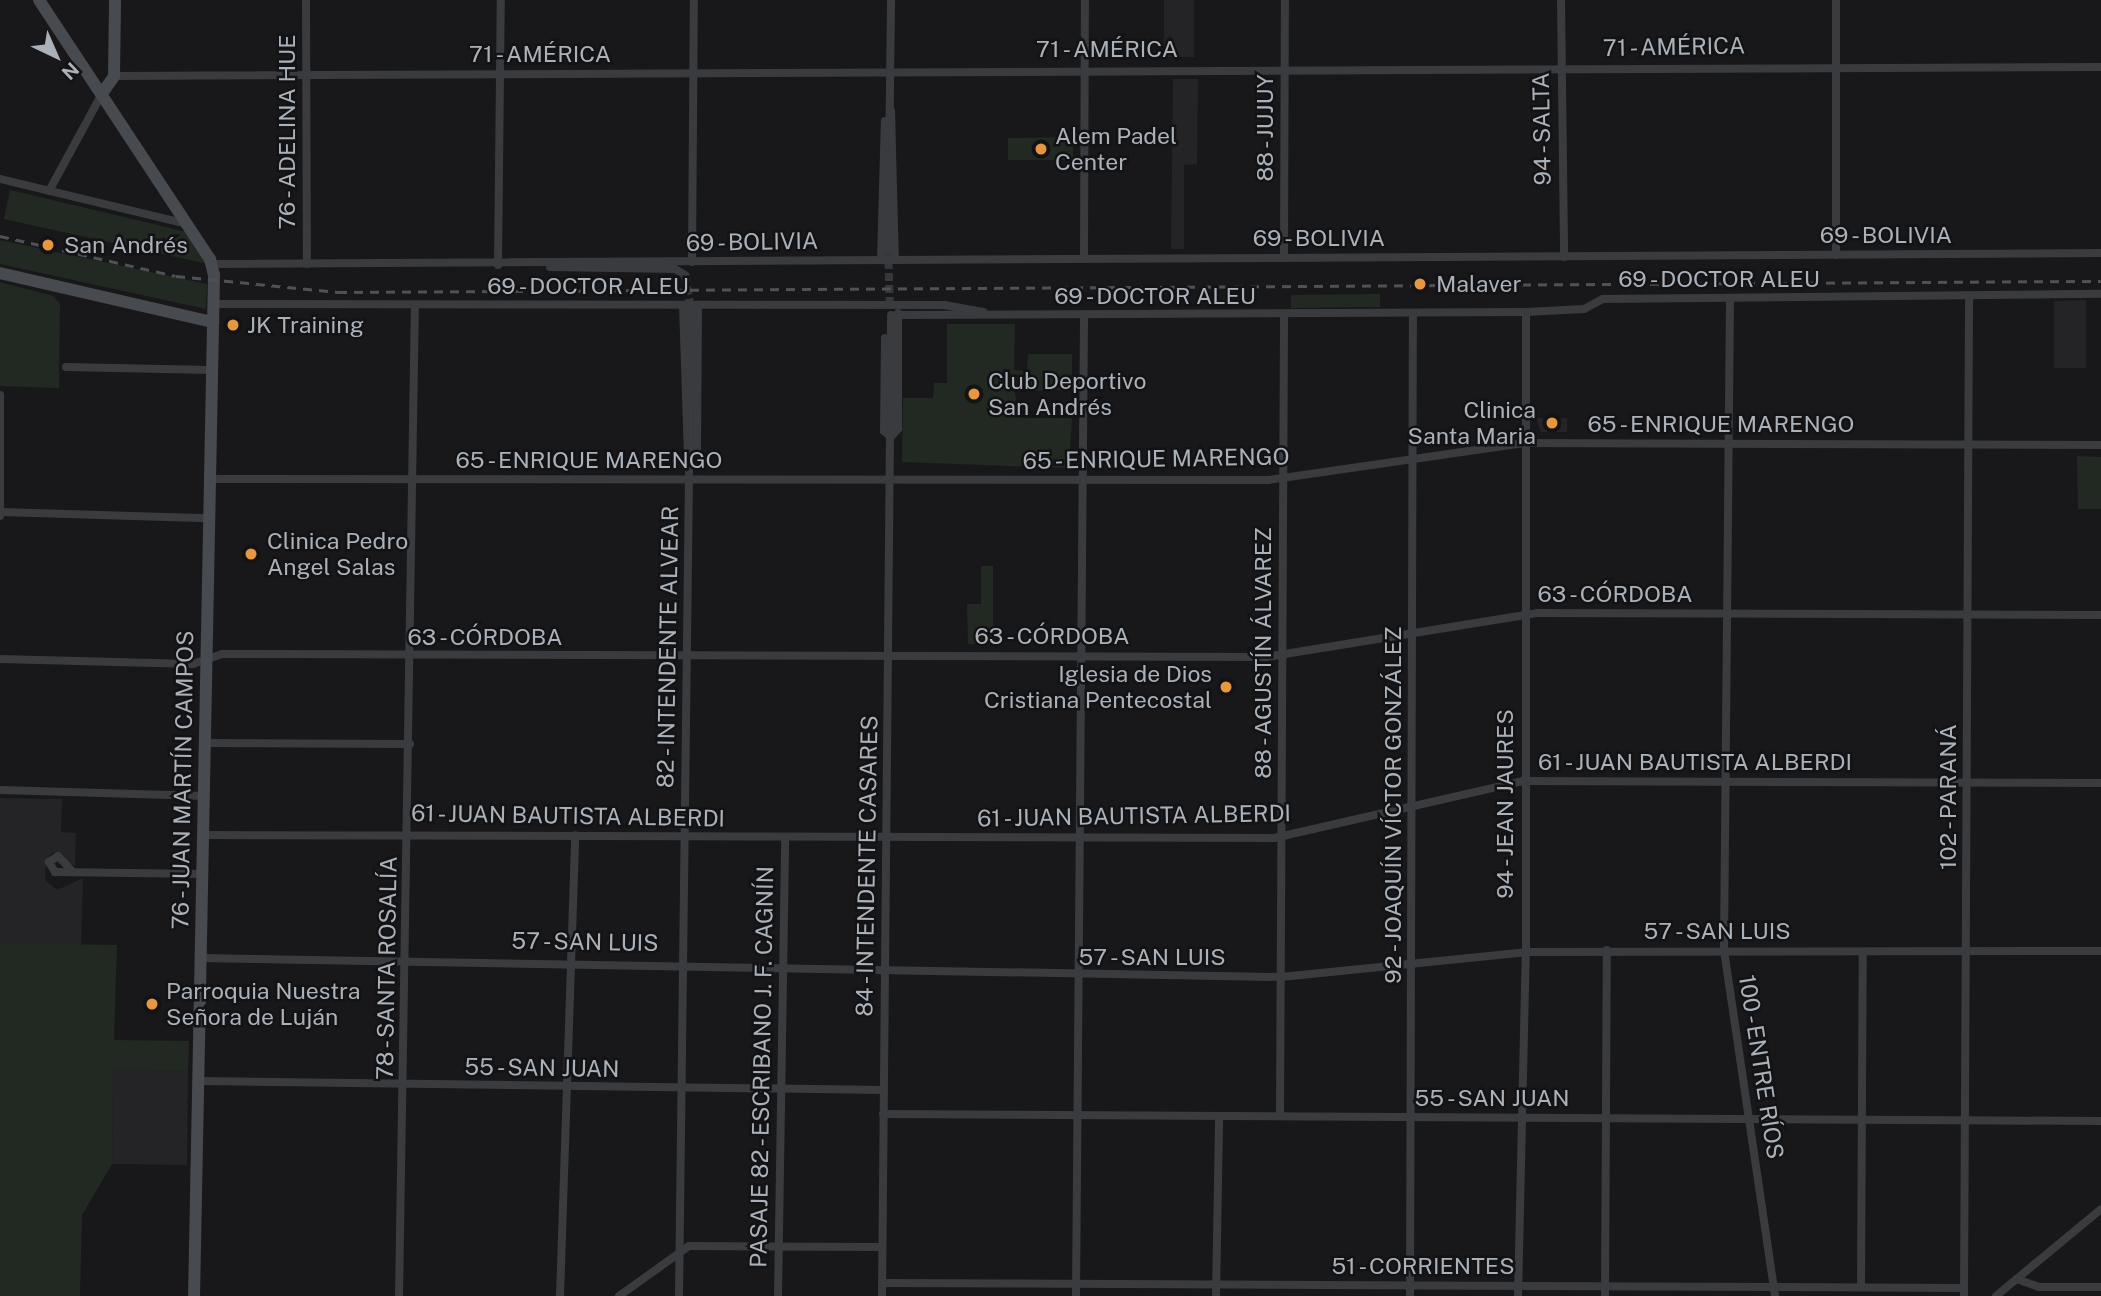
<!DOCTYPE html>
<html>
<head>
<meta charset="utf-8">
<style>
	body { margin:0 }
	#map { position:relative; width:2101px; height:1296px; overflow:hidden; background:#18181a; font-family:"Public Sans",sans-serif }
	div>[style] { position:absolute }
	.built>* { inset:0; background:#242427 }
	.green>* { inset:0; background:#222922 }
	.street-tunnel>* { height:8px; margin-top:-4px; transform-origin:0; background:repeating-linear-gradient(90deg,#35373a 0 8px,transparent 0 12px) }
	.street>* { height:8px; margin:-4px; padding:0 4px; transform-origin:4px; border-radius:4px; background:#393b3e }
	.secondary>* { height:12px; margin:-6px; padding:0 6px; transform-origin:6px; border-radius:6px; background:#474a4e }
	.rail>* { height:2.5px; margin-top:-1.25px; transform-origin:0; background:repeating-linear-gradient(90deg,#4e5155 0 9px,transparent 0 16px) }
	.dots>* { width:19px; height:19px; translate:-50% -50%; box-sizing:border-box; border:4px solid #131315; border-radius:50% }
	span { translate:-50% -50%; white-space:nowrap; text-align:center; line-height:1.15; -webkit-text-stroke:5px #131315; paint-order:stroke }
	.street-label { font-size:23px; color:#abb1b9 }
	.poi-label { font-size:23px; color:#abb1b9 }
	.left { translate:0 -50%; text-align:left }
	.right { translate:-100% -50%; text-align:right }
	.north { position:absolute; left:21px; top:21px; width:70px; height:70px; -webkit-text-stroke:5px #131315; paint-order:stroke; rotate:136deg; font-size:19px; font-weight:700; line-height:28px; text-align:center; color:#abb1b9 }
	.north::after { content:''; display:block; margin:auto; width:24px; height:32px; background:#abb1b9; clip-path:polygon(50% 0,100% 100%,50% 72%,0 100%) }
</style>
</head>
<body>
<div id="map">
	<div class="built">
		<div style="clip-path:polygon(1164px 0,1194px 0,1194px 57px,1164px 57px)"></div>
		<div style="clip-path:polygon(1173px 79px,1198px 79px,1197px 164px,1184px 165px,1184px 249px,1171px 249px)"></div>
		<div style="clip-path:polygon(2086px 300px,2086px 368px,2054px 368px,2054px 301px)"></div>
		<div style="clip-path:polygon(1536px 418px,1567px 418px,1567px 432px,1541px 432px)"></div>
		<div style="clip-path:polygon(0 798px,62px 799px,61px 832px,76px 833px,75px 866px,53px 852px,46px 860px,45px 880px,57px 890px,83px 878px,81px 945px,0 943px)"></div>
		<div style="clip-path:polygon(113px 1068px,188px 1071px,187px 1165px,112px 1164px)"></div>
	</div>
	<div class="green">
		<div style="clip-path:polygon(1073px 137px,1073px 160px,1008px 160px,1008px 138px)"></div>
		<div style="clip-path:polygon(10px 190px,187px 232px,208px 264px,4px 219px)"></div>
		<div style="clip-path:polygon(0 240px,207px 284px,206px 309px,0 264px)"></div>
		<div style="clip-path:polygon(0 282px,53px 296px,60px 304px,59px 388px,0 386px)"></div>
		<div style="clip-path:polygon(1380px 294px,1380px 307px,1291px 308px,1291px 295px)"></div>
		<div style="clip-path:polygon(947px 324px,1015px 324px,1014px 370px,1027px 371px,1028px 354px,1072px 354px,1072px 390px,1014px 391px,1022px 418px,1072px 418px,1069px 468px,902px 462px,903px 398px,933px 398px,934px 383px,947px 383px)"></div>
		<div style="clip-path:polygon(2077px 456px,2101px 457px,2101px 509px,2078px 509px)"></div>
		<div style="clip-path:polygon(981px 566px,993px 566px,993px 644px,968px 644px,967px 604px,981px 604px)"></div>
		<div style="clip-path:polygon(0 943px,117px 945px,114px 1040px,189px 1041px,188px 1071px,113px 1069px,112px 1164px,82px 1215px,80px 1296px,0 1296px)"></div>
	</div>
	<div class="street-tunnel">
		<div style="left:888px;top:249px;width:60px;rotate:88.1deg"></div>
		<div style="left:685px;top:275px;width:35px;rotate:80deg"></div>
	</div>
	<div class="street">
		<div style="left:306px;top:0;width:264px;rotate:89.8deg"></div>
		<div style="left:1561px;top:0;width:257px;rotate:89.3deg"></div>
		<div style="left:114px;top:76px;width:1987px;rotate:-0.26deg"></div>
		<div style="left:891px;top:111px;width:149px;rotate:88.5deg"></div>
		<div style="left:0;top:179px;width:193px;rotate:13.5deg"></div>
		<div style="left:49px;top:191px;width:113px;rotate:-61.4deg"></div>
		<div style="left:888px;top:249px;width:249px;rotate:-89.3deg"></div>
		<div style="left:1836px;top:255px;width:255px;rotate:-90deg"></div>
		<div style="left:1284px;top:257px;width:257px;rotate:-89.8deg"></div>
		<div style="left:1084px;top:259px;width:259px;rotate:-89.8deg"></div>
		<div style="left:881px;top:260px;width:139px;rotate:-88.4deg"></div>
		<div style="left:692px;top:262px;width:262px;rotate:-89.6deg"></div>
		<div style="left:212px;top:264px;width:1889px;rotate:-0.33deg"></div>
		<div style="left:498px;top:265px;width:265px;rotate:-89.4deg"></div>
		<div style="left:550px;top:267px;width:125px;rotate:0.9deg"></div>
		<div style="left:675px;top:269px;width:12px;rotate:31deg"></div>
		<div style="left:1730px;top:298px;width:652px;rotate:90.53deg"></div>
		<div style="left:1724px;top:950px;width:350px;rotate:81.6deg"></div>
		<div style="left:213px;top:304px;width:731px;rotate:0.08deg"></div>
		<div style="left:944px;top:305px;width:40px;rotate:10deg"></div>
		<div style="left:683px;top:305px;width:153px;rotate:88.1deg"></div>
		<div style="left:898px;top:315px;width:628px;rotate:-0.27deg"></div>
		<div style="left:1526px;top:312px;width:58px;rotate:-3deg"></div>
		<div style="left:1584px;top:309px;width:21px;rotate:-28deg"></div>
		<div style="left:1603px;top:299px;width:498px;rotate:-0.6deg"></div>
		<div style="left:885px;top:338px;width:93px;rotate:90.6deg"></div>
		<div style="left:884px;top:431px;width:9px;rotate:41deg"></div>
		<div style="left:66px;top:367px;width:145px;rotate:1.2deg"></div>
		<div style="left:891px;top:437px;width:11px;rotate:-49deg"></div>
		<div style="left:898px;top:429px;width:116px;rotate:-90deg"></div>
		<div style="left:691px;top:458px;width:11px;rotate:-56deg"></div>
		<div style="left:697px;top:449px;width:143px;rotate:-89.6deg"></div>
		<div style="left:209px;top:479px;width:1059px;rotate:0.05deg"></div>
		<div style="left:1268px;top:480px;width:259px;rotate:-8.2deg"></div>
		<div style="left:1524px;top:443px;width:577px;rotate:0.2deg"></div>
		<div style="left:0;top:512px;width:208px;rotate:1.7deg"></div>
		<div style="left:0;top:516px;width:121px;rotate:-90deg"></div>
		<div style="left:0;top:659px;width:193px;rotate:1.5deg"></div>
		<div style="left:193px;top:664px;width:31px;rotate:-19deg"></div>
		<div style="left:222px;top:654px;width:1044px;rotate:0.16deg"></div>
		<div style="left:1266px;top:657px;width:276px;rotate:-9.2deg"></div>
		<div style="left:1538px;top:613px;width:563px;rotate:0.2deg"></div>
		<div style="left:204px;top:743px;width:206px;rotate:0.3deg"></div>
		<div style="left:0;top:790px;width:204px;rotate:1.7deg"></div>
		<div style="left:203px;top:835px;width:1071px;rotate:0.16deg"></div>
		<div style="left:1274px;top:838px;width:255px;rotate:-12.9deg"></div>
		<div style="left:1523px;top:781px;width:578px;rotate:0.2deg"></div>
		<div style="left:73px;top:872px;width:22px;rotate:-133deg"></div>
		<div style="left:58px;top:856px;width:11px;rotate:146deg"></div>
		<div style="left:49px;top:862px;width:12px;rotate:59deg"></div>
		<div style="left:55px;top:872px;width:148px;rotate:0.8deg"></div>
		<div style="left:201px;top:958px;width:1080px;rotate:1.01deg"></div>
		<div style="left:1281px;top:977px;width:246px;rotate:-5.8deg"></div>
		<div style="left:1526px;top:952px;width:575px;rotate:-0.1deg"></div>
		<div style="left:199px;top:1081px;width:685px;rotate:0.75deg"></div>
		<div style="left:883px;top:1114px;width:1218px;rotate:0.33deg"></div>
		<div style="left:1280px;top:1116px;width:801px;rotate:-89.71deg"></div>
		<div style="left:2017px;top:1279px;width:23px;rotate:20deg"></div>
		<div style="left:2039px;top:1287px;width:62px"></div>
		<div style="left:882px;top:1283px;width:1082px;rotate:0.26deg"></div>
		<div style="left:1861px;top:1286px;width:334px;rotate:-89.7deg"></div>
		<div style="left:399px;top:1296px;width:991px;rotate:-89.08deg"></div>
		<div style="left:560px;top:1296px;width:461px;rotate:-88.1deg"></div>
		<div style="left:619px;top:1296px;width:86px;rotate:-35.5deg"></div>
		<div style="left:689px;top:1246px;width:193px;rotate:0.3deg"></div>
		<div style="left:679px;top:1296px;width:986px;rotate:-89.3deg"></div>
		<div style="left:778px;top:1296px;width:457px;rotate:-89.1deg"></div>
		<div style="left:882px;top:1296px;width:981px;rotate:-89.47deg"></div>
		<div style="left:1076px;top:1296px;width:980px;rotate:-89.53deg"></div>
		<div style="left:1216px;top:1296px;width:179px;rotate:-89deg"></div>
		<div style="left:1410px;top:1296px;width:983px;rotate:-89.83deg"></div>
		<div style="left:1518px;top:1296px;width:344px;rotate:-88.7deg"></div>
		<div style="left:1526px;top:952px;width:640px;rotate:-90deg"></div>
		<div style="left:1605px;top:1296px;width:346px;rotate:-89.7deg"></div>
		<div style="left:1964px;top:1296px;width:999px;rotate:-89.71deg"></div>
		<div style="left:1996px;top:1296px;width:136px;rotate:-39.6deg"></div>
	</div>
	<div class="secondary">
		<div style="left:39px;top:0;width:310px;rotate:56.6deg"></div>
		<div style="left:210px;top:259px;width:16px;rotate:76deg"></div>
		<div style="left:214px;top:275px;width:1021px;rotate:91.12deg"></div>
		<div style="left:103px;top:92px;width:19px;rotate:-55deg"></div>
		<div style="left:114px;top:76px;width:76px;rotate:-89.2deg"></div>
		<div style="left:0;top:273px;width:219px;rotate:13deg"></div>
	</div>
	<div class="rail">
		<div style="left:0;top:236px;width:180px;rotate:12.8deg"></div>
		<div style="left:176px;top:276px;width:163px;rotate:5.6deg"></div>
		<div style="left:338px;top:292px;width:1763px;rotate:-0.36deg"></div>
	</div>
	<div class="dots">
		<div style="left:1041px;top:149px;background:#e89741"></div>
		<div style="left:48px;top:245px;background:#e89741"></div>
		<div style="left:1420px;top:284px;background:#e89741"></div>
		<div style="left:233px;top:325px;background:#e89741"></div>
		<div style="left:974px;top:394px;background:#e89741"></div>
		<div style="left:1552px;top:423px;background:#e89741"></div>
		<div style="left:251px;top:554px;background:#e89741"></div>
		<div style="left:1226px;top:687px;background:#e89741"></div>
		<div style="left:152px;top:1004px;background:#e89741"></div>
	</div>
	<div class="street-label">
		<span style="left:1674px;top:47px;rotate:-1deg">71 - AMÉRICA</span>
		<span style="left:1107px;top:49px">71 - AMÉRICA</span>
		<span style="left:540px;top:54px">71 - AMÉRICA</span>
		<span style="left:1265px;top:128px;rotate:-90deg">88 - JUJUY</span>
		<span style="left:1542px;top:129px;rotate:-91deg">94 - SALTA</span>
		<span style="left:287px;top:132px;rotate:-90deg">76 - ADELINA HUE</span>
		<span style="left:1886px;top:235px">69 - BOLIVIA</span>
		<span style="left:1319px;top:238px">69 - BOLIVIA</span>
		<span style="left:752px;top:242px;rotate:-1deg">69 - BOLIVIA</span>
		<span style="left:1719px;top:279px">69 - DOCTOR ALEU</span>
		<span style="left:588px;top:286px">69 - DOCTOR ALEU</span>
		<span style="left:1155px;top:296px">69 - DOCTOR ALEU</span>
		<span style="left:1721px;top:424px">65 - ENRIQUE MARENGO</span>
		<span style="left:1156px;top:459px;rotate:-1deg">65 - ENRIQUE MARENGO</span>
		<span style="left:589px;top:460px">65 - ENRIQUE MARENGO</span>
		<span style="left:1615px;top:594px">63 - CÓRDOBA</span>
		<span style="left:1052px;top:636px">63 - CÓRDOBA</span>
		<span style="left:485px;top:637px">63 - CÓRDOBA</span>
		<span style="left:668px;top:647px;rotate:-89deg">82 - INTENDENTE ALVEAR</span>
		<span style="left:1263px;top:653px;rotate:-90deg">88 - AGUSTÍN ÁLVAREZ</span>
		<span style="left:1695px;top:762px">61 - JUAN BAUTISTA ALBERDI</span>
		<span style="left:183px;top:780px;rotate:-89deg">76 - JUAN MARTÍN CAMPOS</span>
		<span style="left:1948px;top:797px;rotate:-90deg">102 - PARANÁ</span>
		<span style="left:1505px;top:804px;rotate:-90deg">94 - JEAN JAURES</span>
		<span style="left:1393px;top:805px;rotate:-90deg">92 - JOAQUÍN VÍCTOR GONZÁLEZ</span>
		<span style="left:568px;top:816px;rotate:1deg">61 - JUAN BAUTISTA ALBERDI</span>
		<span style="left:1134px;top:816px;rotate:-1deg">61 - JUAN BAUTISTA ALBERDI</span>
		<span style="left:867px;top:866px;rotate:-89deg">84 - INTENDENTE CASARES</span>
		<span style="left:1717px;top:931px">57 - SAN LUIS</span>
		<span style="left:585px;top:942px;rotate:1deg">57 - SAN LUIS</span>
		<span style="left:1152px;top:957px">57 - SAN LUIS</span>
		<span style="left:387px;top:968px;rotate:-89deg">78 - SANTA ROSALÍA</span>
		<span style="left:762px;top:1067px;rotate:-89deg">PASAJE 82 - ESCRIBANO J. F. CAGNÍN</span>
		<span style="left:1761px;top:1067px;rotate:81deg">100 - ENTRE RÍOS</span>
		<span style="left:542px;top:1068px;rotate:1deg">55 - SAN JUAN</span>
		<span style="left:1492px;top:1098px">55 - SAN JUAN</span>
		<span style="left:1423px;top:1266px">51 - CORRIENTES</span>
	</div>
	<div class="poi-label">
		<span class="left" style="left:1055px;top:149px">Alem Padel<br>Center</span>
		<span class="left" style="left:64px;top:245px">San Andrés</span>
		<span class="left" style="left:1436px;top:284px">Malaver</span>
		<span class="left" style="left:247px;top:325px">JK Training</span>
		<span class="left" style="left:988px;top:394px">Club Deportivo<br>San Andrés</span>
		<span class="right" style="left:1536px;top:423px">Clinica<br>Santa Maria</span>
		<span class="left" style="left:267px;top:554px">Clinica Pedro<br>Angel Salas</span>
		<span class="right" style="left:1212px;top:687px">Iglesia de Dios<br>Cristiana Pentecostal</span>
		<span class="left" style="left:166px;top:1004px">Parroquia Nuestra<br>Señora de Luján</span>
	</div>
	<div class="north">N</div>
</div>
</body>
</html>
